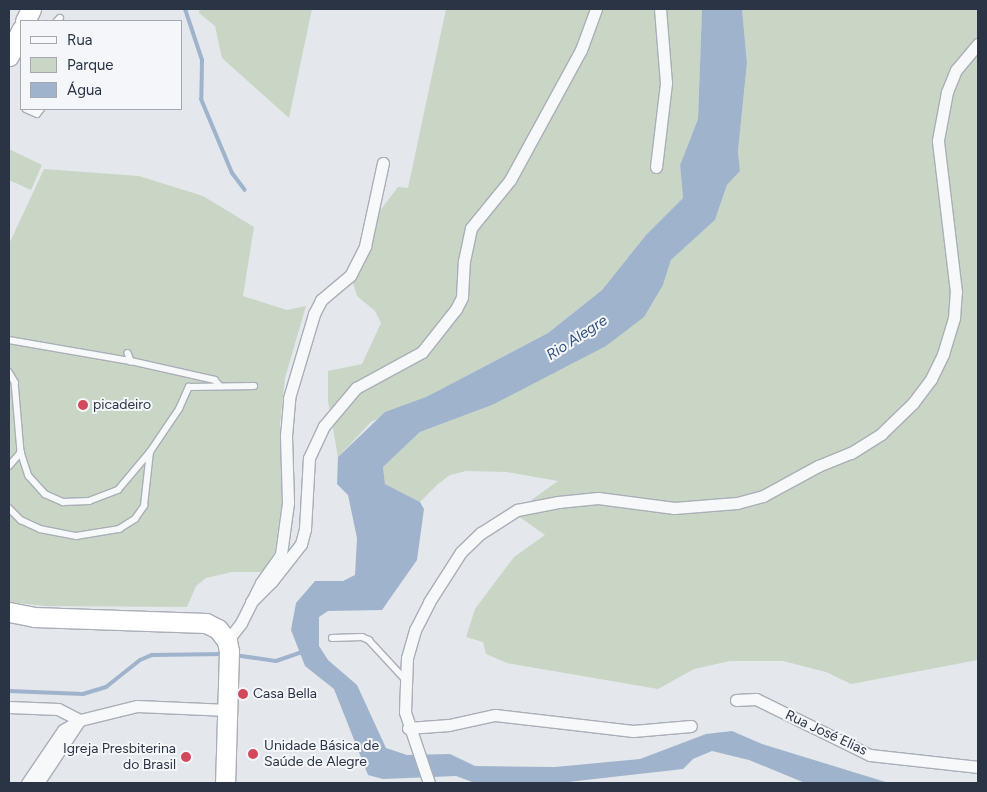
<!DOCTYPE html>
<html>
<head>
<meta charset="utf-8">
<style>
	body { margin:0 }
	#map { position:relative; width:987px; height:792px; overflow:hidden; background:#e4e7ec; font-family:Figtree,sans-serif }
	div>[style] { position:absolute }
	.green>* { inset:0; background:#c9d6c5 }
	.water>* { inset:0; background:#9fb4cc }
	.stream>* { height:4px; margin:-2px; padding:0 2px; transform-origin:2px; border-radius:2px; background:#9fb4cc }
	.roads { filter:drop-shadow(1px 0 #a9aeb7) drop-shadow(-1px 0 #a9aeb7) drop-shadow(0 1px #a9aeb7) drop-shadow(0 -1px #a9aeb7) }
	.service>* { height:5.5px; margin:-2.75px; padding:0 2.75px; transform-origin:2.75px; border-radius:2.75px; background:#f7f8fa }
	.minor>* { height:11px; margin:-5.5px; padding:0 5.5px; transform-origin:5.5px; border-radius:5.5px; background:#f7f8fa }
	.trunk>* { height:19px; margin:-9.5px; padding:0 9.5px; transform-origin:9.5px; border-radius:9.5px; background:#fff }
	.dots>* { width:14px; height:14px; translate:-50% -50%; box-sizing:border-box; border:2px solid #f4f6f9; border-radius:50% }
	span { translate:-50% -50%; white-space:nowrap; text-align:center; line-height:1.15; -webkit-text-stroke:4px #f4f6f9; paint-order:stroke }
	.poi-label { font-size:14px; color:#2b3445 }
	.left { translate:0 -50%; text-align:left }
	.right { translate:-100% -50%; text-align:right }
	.street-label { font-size:14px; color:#2b3445 }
	.water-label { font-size:15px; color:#34527a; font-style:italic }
	.frame { position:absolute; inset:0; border:10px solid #2b3445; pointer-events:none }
	.legend { position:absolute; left:20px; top:20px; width:162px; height:90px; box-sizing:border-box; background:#f4f6f9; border:1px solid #a4a8b1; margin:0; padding:6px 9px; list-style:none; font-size:15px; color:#2b3445 }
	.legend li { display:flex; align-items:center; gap:10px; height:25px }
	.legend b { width:25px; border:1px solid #a4a8b1 }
</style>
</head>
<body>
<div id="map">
	<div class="green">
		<div style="clip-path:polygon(200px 9px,312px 9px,289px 118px,222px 58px,215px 26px,199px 13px)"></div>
		<div style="clip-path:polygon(446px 9px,702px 9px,698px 119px,680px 165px,683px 198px,646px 235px,602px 290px,548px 333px,426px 397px,371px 422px,338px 457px,328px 401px,328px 371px,362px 364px,381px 323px,375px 311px,357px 296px,352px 280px,366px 229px,398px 187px,408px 188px)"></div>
		<div style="clip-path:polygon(742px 9px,978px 9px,978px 660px,851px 684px,826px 672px,783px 661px,730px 661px,694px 669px,658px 689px,507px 663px,486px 654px,483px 642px,466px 637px,475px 609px,514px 557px,545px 535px,518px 516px,530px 501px,558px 481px,507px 472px,466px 471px,450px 475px,438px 484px,420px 502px,385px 484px,383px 467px,420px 432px,492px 405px,663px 285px,671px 260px,715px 220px,727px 185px,740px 171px,738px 151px,747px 63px)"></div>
		<div style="clip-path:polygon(9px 149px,42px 165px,31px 190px,9px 180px)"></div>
		<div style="clip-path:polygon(44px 169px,139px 176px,203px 196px,254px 227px,243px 296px,287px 310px,306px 306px,285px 378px,280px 424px,282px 503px,275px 551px,263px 572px,232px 572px,206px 578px,196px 586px,187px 607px,45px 606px,9px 602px,9px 244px)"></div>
	</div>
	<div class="water">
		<div style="clip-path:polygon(702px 9px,742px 9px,747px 63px,738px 151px,740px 171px,727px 185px,715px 220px,671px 260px,663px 285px,644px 317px,606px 346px,492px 405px,420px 432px,383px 467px,385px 484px,420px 502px,424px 509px,417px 560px,382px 610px,328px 611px,319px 617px,319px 646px,328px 660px,357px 685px,386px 748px,407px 755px,450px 754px,475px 766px,555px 767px,640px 759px,706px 734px,732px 731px,762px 744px,889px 783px,805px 783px,749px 760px,712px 751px,693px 759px,683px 769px,559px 783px,475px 783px,456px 776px,383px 779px,368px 775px,334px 689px,305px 666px,291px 630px,296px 603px,315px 581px,343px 581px,355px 575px,357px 538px,348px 495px,337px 484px,338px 457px,385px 412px,426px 397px,548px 333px,602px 290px,646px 235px,683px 198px,680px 165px,698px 119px)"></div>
	</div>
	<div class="stream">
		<div style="left:185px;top:9px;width:54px;rotate:71.6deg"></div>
		<div style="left:202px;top:60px;width:39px;rotate:91deg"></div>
		<div style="left:201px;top:99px;width:80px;rotate:67.3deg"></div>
		<div style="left:232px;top:173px;width:21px;rotate:53deg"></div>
		<div style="left:234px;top:655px;width:42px;rotate:8.1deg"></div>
		<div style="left:276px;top:661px;width:28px;rotate:-19deg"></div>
		<div style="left:9px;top:691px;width:74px;rotate:2.3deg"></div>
		<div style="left:83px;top:694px;width:24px;rotate:-17deg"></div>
		<div style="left:106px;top:687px;width:43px;rotate:-38.5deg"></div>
		<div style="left:140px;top:660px;width:13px;rotate:-23deg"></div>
		<div style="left:152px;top:655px;width:72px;rotate:-0.8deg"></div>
	</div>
	<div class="roads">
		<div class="service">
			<div style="left:57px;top:21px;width:4px;rotate:-45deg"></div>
			<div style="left:26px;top:109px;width:12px;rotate:24deg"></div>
			<div style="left:37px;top:114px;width:6px;rotate:-51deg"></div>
			<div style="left:9px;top:340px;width:124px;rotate:9.8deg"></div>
			<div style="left:131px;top:361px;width:86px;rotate:12.7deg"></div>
			<div style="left:215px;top:380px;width:8px;rotate:50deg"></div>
			<div style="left:128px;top:353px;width:9px;rotate:69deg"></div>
			<div style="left:9px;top:372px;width:12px;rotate:59deg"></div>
			<div style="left:15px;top:382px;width:70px;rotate:85.1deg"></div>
			<div style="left:21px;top:452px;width:25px;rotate:72deg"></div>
			<div style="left:29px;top:476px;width:24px;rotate:48deg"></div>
			<div style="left:45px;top:494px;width:20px;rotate:24deg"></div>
			<div style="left:63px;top:502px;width:26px;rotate:-2deg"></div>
			<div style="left:89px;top:501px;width:31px;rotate:-21deg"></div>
			<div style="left:118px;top:490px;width:50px;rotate:-49.9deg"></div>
			<div style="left:150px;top:452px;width:52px;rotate:-56deg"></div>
			<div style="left:179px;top:409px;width:24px;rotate:-66deg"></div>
			<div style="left:189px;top:387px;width:65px;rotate:-0.9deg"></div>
			<div style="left:9px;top:466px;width:18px;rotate:-49deg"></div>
			<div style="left:9px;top:508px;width:17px;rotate:45deg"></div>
			<div style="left:21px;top:520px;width:21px;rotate:25deg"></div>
			<div style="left:40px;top:529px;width:37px;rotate:11deg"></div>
			<div style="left:76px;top:536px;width:44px;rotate:-9.2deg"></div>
			<div style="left:119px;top:529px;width:19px;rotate:-32deg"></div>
			<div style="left:135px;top:519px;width:16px;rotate:-55deg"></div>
			<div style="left:144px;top:506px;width:54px;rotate:-83.7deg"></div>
			<div style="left:332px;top:638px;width:30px;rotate:-2deg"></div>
			<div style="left:362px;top:637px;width:8px;rotate:23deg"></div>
			<div style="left:369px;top:640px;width:53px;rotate:47.3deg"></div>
		</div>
		<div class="minor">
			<div style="left:656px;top:167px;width:85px;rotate:-83.2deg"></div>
			<div style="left:666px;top:83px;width:74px;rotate:-94.6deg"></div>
			<div style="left:251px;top:602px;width:30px;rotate:-45deg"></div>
			<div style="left:272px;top:581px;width:47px;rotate:-51.9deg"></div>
			<div style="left:301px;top:544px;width:16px;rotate:-75deg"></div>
			<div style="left:305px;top:529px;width:71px;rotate:-86.8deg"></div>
			<div style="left:309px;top:458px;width:35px;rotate:-65deg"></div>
			<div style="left:324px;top:426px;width:50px;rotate:-49.9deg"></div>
			<div style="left:356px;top:388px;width:75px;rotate:-28.6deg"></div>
			<div style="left:422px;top:352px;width:55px;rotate:-51.7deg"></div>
			<div style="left:456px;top:309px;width:13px;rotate:-63deg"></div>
			<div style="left:462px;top:297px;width:36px;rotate:-87deg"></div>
			<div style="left:464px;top:261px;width:34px;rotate:-78deg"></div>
			<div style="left:471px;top:228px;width:62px;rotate:-50.9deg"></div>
			<div style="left:510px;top:180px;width:148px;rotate:-61.4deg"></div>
			<div style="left:581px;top:50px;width:44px;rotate:-69.9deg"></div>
			<div style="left:227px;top:641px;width:23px;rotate:-52deg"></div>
			<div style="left:241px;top:623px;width:45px;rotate:-63.4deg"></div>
			<div style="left:261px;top:583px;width:35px;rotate:-55deg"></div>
			<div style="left:281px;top:554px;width:51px;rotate:-82.2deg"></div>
			<div style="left:288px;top:503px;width:67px;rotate:-91.7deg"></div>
			<div style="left:286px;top:436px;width:38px;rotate:-85deg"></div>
			<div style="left:289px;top:398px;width:88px;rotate:-73.4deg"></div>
			<div style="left:314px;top:314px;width:16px;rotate:-63deg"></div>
			<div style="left:321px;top:300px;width:38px;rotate:-40deg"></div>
			<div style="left:350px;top:276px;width:34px;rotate:-63deg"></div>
			<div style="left:365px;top:246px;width:85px;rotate:-77.8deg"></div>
			<div style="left:736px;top:700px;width:20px;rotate:-3deg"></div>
			<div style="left:756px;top:699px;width:127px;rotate:26.2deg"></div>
			<div style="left:870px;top:755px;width:109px;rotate:6.3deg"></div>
			<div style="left:9px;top:707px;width:49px;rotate:2.3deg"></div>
			<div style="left:58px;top:709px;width:25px;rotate:27deg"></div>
			<div style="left:408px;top:728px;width:41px;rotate:-4.2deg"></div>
			<div style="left:449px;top:725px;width:47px;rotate:-12.3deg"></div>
			<div style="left:495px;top:715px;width:139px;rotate:6.6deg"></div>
			<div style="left:633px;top:731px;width:58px;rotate:-4.9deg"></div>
			<div style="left:27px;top:783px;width:64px;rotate:-55.8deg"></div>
			<div style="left:63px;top:730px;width:20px;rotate:-30deg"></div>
			<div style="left:80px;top:720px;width:59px;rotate:-13.8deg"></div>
			<div style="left:137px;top:706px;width:91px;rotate:2.5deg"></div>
			<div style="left:38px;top:783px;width:74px;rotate:-56.5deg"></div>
			<div style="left:429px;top:783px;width:75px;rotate:-108.7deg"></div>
			<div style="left:405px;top:712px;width:54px;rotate:-87.9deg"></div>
			<div style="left:407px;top:658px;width:29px;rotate:-74deg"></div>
			<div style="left:415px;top:630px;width:31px;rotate:-63deg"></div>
			<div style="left:429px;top:602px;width:59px;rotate:-57.4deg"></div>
			<div style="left:461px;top:552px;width:28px;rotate:-44deg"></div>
			<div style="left:481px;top:533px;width:43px;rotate:-32.6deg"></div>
			<div style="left:517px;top:510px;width:42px;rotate:-11deg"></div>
			<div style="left:558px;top:502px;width:40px;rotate:-5.7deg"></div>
			<div style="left:598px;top:498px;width:77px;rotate:7.5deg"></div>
			<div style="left:674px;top:508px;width:63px;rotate:-4.5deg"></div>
			<div style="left:737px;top:503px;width:27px;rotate:-15deg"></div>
			<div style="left:763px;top:496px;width:63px;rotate:-28.6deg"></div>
			<div style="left:818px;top:466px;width:35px;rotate:-22deg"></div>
			<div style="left:851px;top:453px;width:36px;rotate:-32deg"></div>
			<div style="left:881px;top:434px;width:45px;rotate:-44.1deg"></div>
			<div style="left:913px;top:403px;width:30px;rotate:-53deg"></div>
			<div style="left:931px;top:379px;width:28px;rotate:-64deg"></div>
			<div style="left:943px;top:354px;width:38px;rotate:-73deg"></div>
			<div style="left:954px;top:318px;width:26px;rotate:-86deg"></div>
			<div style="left:956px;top:292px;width:153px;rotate:-96.8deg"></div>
			<div style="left:938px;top:140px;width:49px;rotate:-79.4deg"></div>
			<div style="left:947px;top:92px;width:24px;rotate:-68deg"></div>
			<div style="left:956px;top:70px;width:34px;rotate:-50deg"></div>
		</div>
		<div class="trunk">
			<div style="left:25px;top:21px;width:13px;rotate:-63deg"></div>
			<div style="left:9px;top:56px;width:29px;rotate:-65deg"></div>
			<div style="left:9px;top:612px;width:25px;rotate:11deg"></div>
			<div style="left:34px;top:617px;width:172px;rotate:2deg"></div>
			<div style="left:206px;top:623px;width:13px;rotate:27deg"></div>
			<div style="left:218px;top:629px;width:15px;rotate:53deg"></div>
			<div style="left:227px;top:641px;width:10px;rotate:79deg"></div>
			<div style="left:229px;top:651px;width:132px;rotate:91.7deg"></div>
		</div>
	</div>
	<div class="dots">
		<div style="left:83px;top:405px;background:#d1495b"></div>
		<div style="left:243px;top:694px;background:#d1495b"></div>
		<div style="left:253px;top:754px;background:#d1495b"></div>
		<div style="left:186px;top:757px;background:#d1495b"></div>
	</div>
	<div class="poi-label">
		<span class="left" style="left:93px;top:405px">picadeiro</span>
		<span class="left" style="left:253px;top:694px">Casa Bella</span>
		<span class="left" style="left:264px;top:754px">Unidade Básica de<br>Saúde de Alegre</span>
		<span class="right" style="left:176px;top:757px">Igreja Presbiterina<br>do Brasil</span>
	</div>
	<div class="street-label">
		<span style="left:826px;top:733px;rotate:25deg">Rua José Elias</span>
	</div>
	<div class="water-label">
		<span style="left:577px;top:338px;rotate:-33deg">Rio Alegre</span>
	</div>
	<div class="frame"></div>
	<ul class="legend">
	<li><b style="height:6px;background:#f7f8fa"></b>Rua</li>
	<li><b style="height:14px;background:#c9d6c5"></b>Parque</li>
	<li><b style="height:14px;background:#9fb4cc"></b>Água</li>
	</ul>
</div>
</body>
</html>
